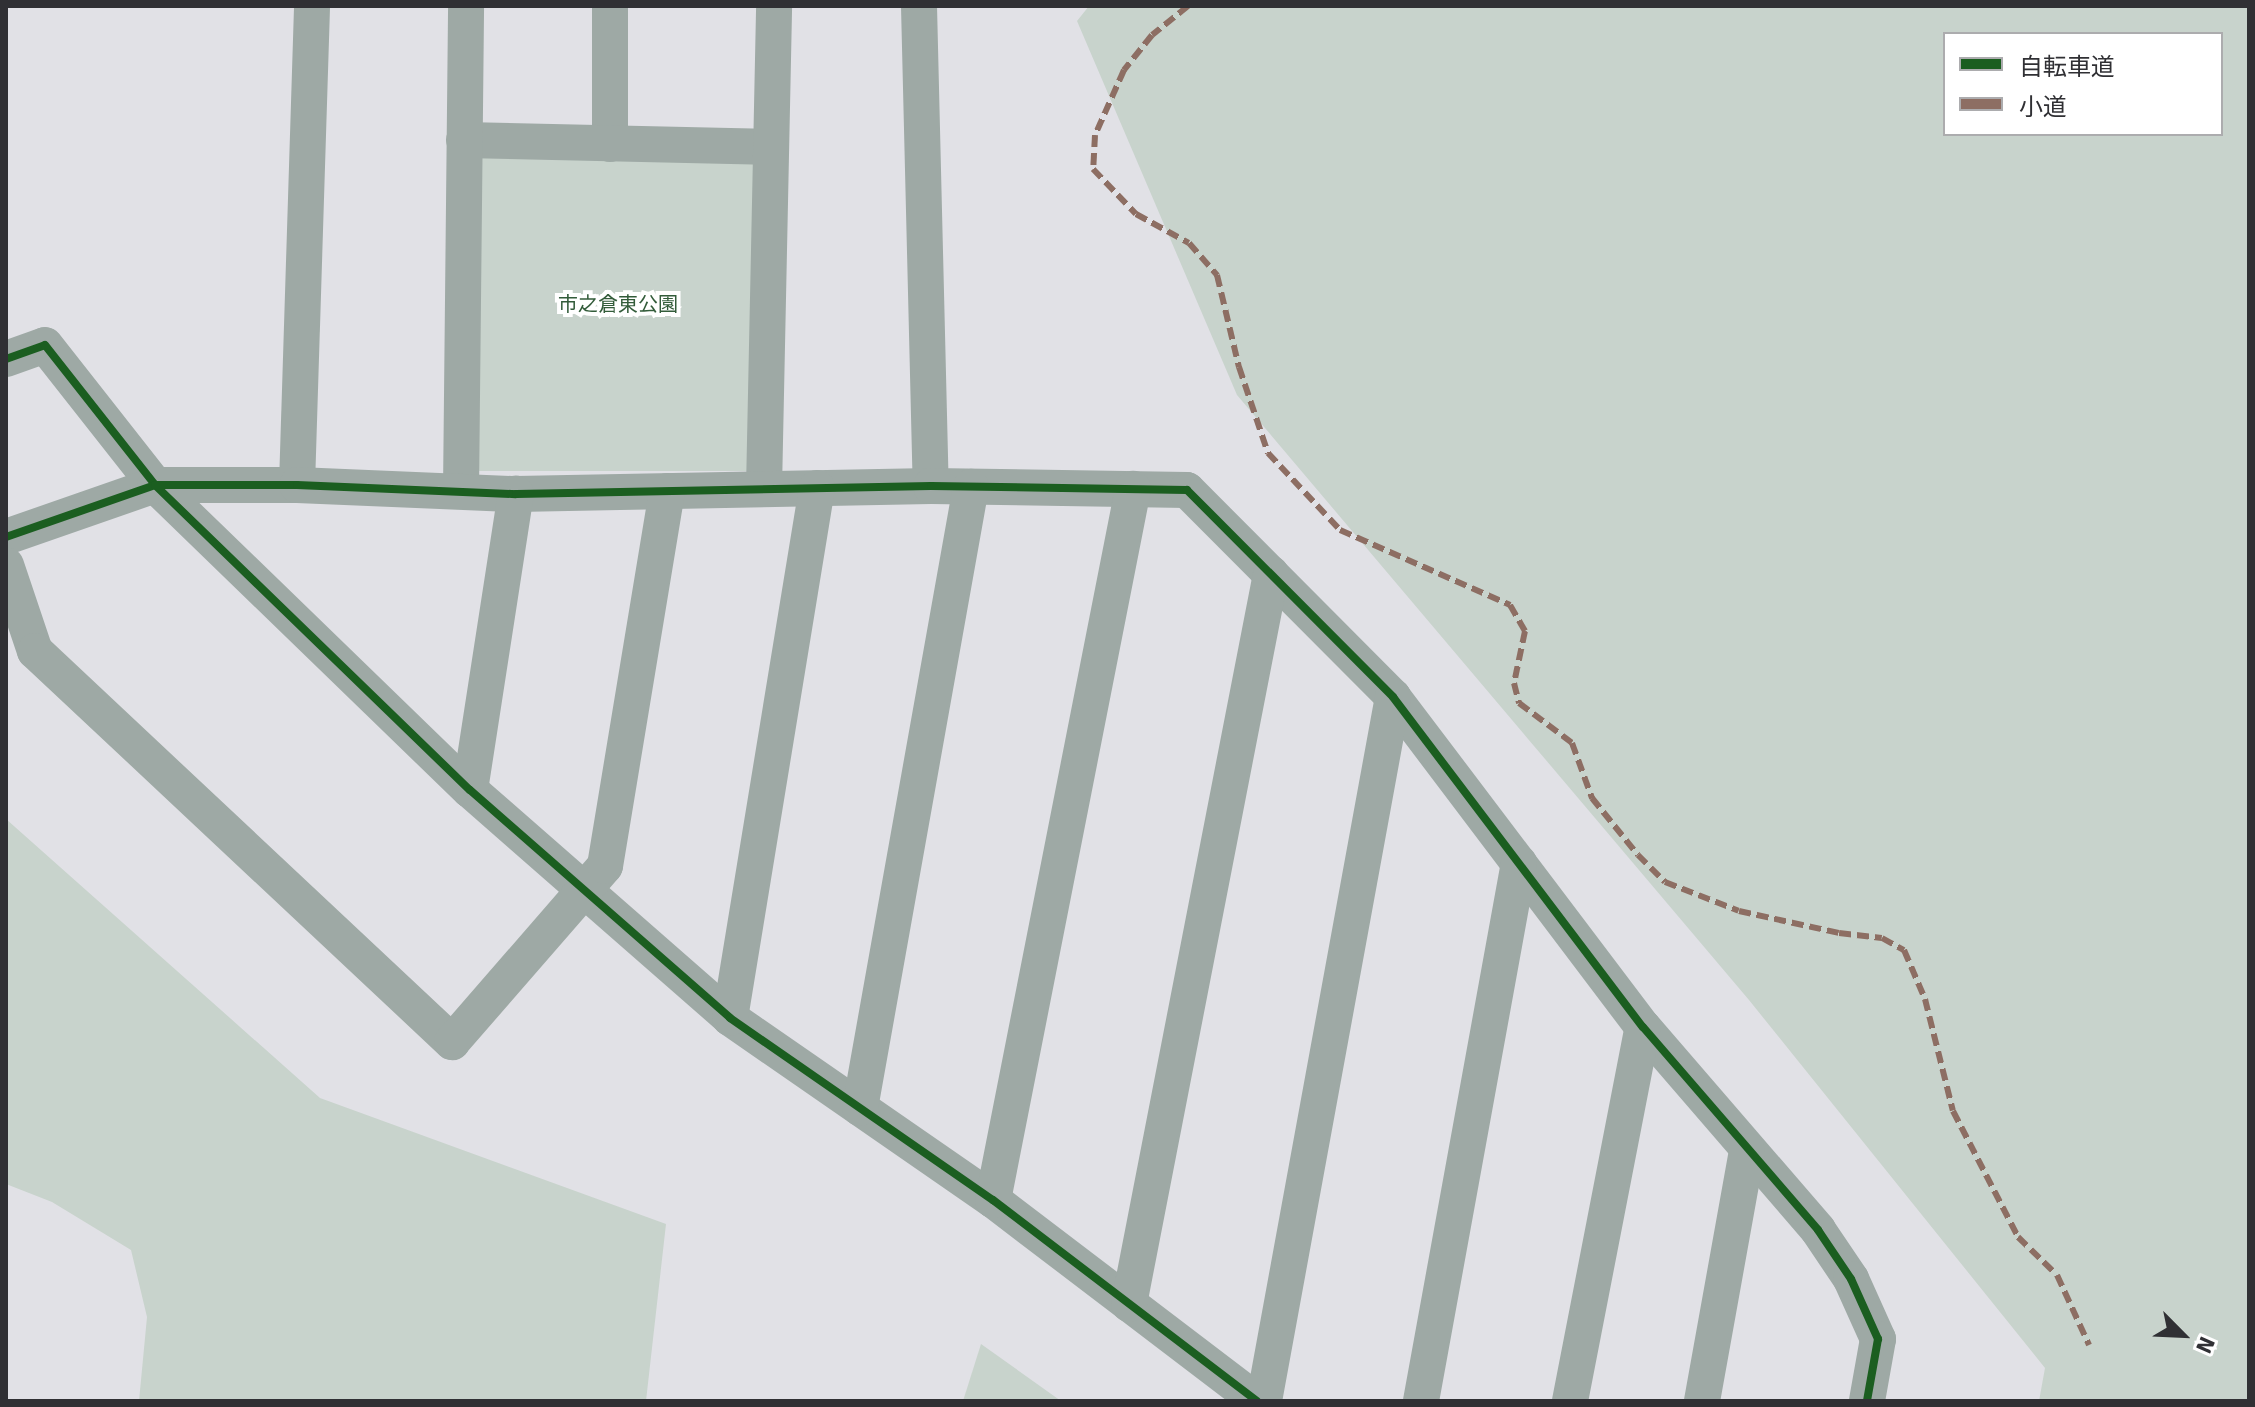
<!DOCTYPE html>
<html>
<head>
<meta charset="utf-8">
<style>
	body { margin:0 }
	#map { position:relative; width:2255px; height:1407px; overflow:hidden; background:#e1e1e6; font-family:Signika,"Noto Sans JP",sans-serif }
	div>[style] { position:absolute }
	.green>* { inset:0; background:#c8d3cc }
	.minor>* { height:36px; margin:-18px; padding:0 18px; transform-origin:18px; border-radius:18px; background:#9ea9a5 }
	.quiet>* { height:6px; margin-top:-3px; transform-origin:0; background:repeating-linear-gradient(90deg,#8d6e63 0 12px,transparent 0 18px) }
	.cycleway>* { height:8px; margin:-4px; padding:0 4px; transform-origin:4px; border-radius:4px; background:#1b5e20 }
	span { translate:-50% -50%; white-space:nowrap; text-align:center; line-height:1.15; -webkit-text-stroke:8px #fff; paint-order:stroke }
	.park-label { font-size:20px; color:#335c3a }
	.frame { position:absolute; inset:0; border:8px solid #303034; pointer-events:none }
	.legend { position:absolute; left:1943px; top:32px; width:280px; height:104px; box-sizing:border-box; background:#fff; border:2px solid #acacae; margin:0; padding:10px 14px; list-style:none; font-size:24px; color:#303034 }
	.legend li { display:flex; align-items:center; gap:16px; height:40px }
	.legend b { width:40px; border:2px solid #acacae }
	.north { position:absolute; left:2143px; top:1295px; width:80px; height:80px; -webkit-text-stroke:6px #fff; paint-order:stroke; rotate:114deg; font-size:22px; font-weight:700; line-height:32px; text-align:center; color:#303034 }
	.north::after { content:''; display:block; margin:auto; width:28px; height:36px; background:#303034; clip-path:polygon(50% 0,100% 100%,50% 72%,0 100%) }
</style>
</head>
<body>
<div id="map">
	<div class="green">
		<div style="clip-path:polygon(evenodd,1089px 6px,2249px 6px,2249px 1401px,2039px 1401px,2045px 1368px,1749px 1000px,1237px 395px,1077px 21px,1089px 6px,1945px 34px,2221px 34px,2221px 134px,1945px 134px,1945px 34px)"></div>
		<div style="clip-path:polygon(468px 154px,771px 157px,758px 471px,476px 471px)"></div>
		<div style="clip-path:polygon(6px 819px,320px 1098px,666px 1224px,646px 1401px,139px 1401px,147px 1317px,131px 1250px,52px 1202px,6px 1184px)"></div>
		<div style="clip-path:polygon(981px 1344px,1061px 1401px,963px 1401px)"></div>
	</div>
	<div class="minor">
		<div style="left:610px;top:6px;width:138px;rotate:90deg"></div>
		<div style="left:919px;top:6px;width:480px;rotate:88.6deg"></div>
		<div style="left:464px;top:140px;width:307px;rotate:1.3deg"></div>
		<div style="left:6px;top:359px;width:41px;rotate:-19.7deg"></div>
		<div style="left:45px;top:345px;width:178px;rotate:51.8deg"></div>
		<div style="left:155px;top:485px;width:438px;rotate:44.1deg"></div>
		<div style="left:470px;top:790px;width:346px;rotate:41.2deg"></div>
		<div style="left:730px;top:1018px;width:320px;rotate:34.7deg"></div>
		<div style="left:993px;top:1200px;width:332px;rotate:37.3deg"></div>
		<div style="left:297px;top:485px;width:479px;rotate:-88.2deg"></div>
		<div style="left:764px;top:489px;width:483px;rotate:-88.8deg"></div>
		<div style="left:461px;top:491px;width:485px;rotate:-89.4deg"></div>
		<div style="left:6px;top:537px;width:158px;rotate:-19.2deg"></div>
		<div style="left:155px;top:485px;width:142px"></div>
		<div style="left:297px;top:485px;width:219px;rotate:2.4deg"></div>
		<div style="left:516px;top:494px;width:415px;rotate:-1.1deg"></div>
		<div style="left:931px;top:486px;width:256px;rotate:0.9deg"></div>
		<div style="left:1187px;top:490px;width:292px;rotate:45.1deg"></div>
		<div style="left:1393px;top:697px;width:414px;rotate:52.9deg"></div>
		<div style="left:1643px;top:1027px;width:268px;rotate:49.2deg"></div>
		<div style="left:1818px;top:1230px;width:59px;rotate:56deg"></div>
		<div style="left:1851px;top:1279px;width:66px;rotate:65.8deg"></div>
		<div style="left:1878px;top:1339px;width:63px;rotate:100.1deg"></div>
		<div style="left:6px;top:565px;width:91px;rotate:71.4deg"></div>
		<div style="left:35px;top:651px;width:572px;rotate:43.16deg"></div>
		<div style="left:452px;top:1042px;width:233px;rotate:-49deg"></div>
		<div style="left:605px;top:866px;width:380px;rotate:-80.6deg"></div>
		<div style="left:470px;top:790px;width:300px;rotate:-81.2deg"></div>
		<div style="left:730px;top:1018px;width:537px;rotate:-80.68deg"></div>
		<div style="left:860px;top:1108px;width:631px;rotate:-79.87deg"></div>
		<div style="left:993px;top:1200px;width:725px;rotate:-78.86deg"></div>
		<div style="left:1129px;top:1304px;width:744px;rotate:-78.99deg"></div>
		<div style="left:1264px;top:1401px;width:716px;rotate:-79.62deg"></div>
		<div style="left:1421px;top:1401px;width:547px;rotate:-79.68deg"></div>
		<div style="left:1570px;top:1401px;width:381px;rotate:-79deg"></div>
		<div style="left:1702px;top:1401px;width:254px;rotate:-79.8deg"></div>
	</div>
	<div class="quiet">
		<div style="left:1188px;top:6px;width:46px;rotate:141.1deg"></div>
		<div style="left:1152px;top:35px;width:45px;rotate:128.7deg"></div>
		<div style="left:1124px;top:70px;width:71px;rotate:114deg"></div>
		<div style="left:1095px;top:135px;width:34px;rotate:93deg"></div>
		<div style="left:1093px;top:169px;width:62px;rotate:46.3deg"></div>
		<div style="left:1136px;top:214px;width:60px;rotate:28.7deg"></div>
		<div style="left:1189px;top:243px;width:43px;rotate:48.8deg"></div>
		<div style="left:1217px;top:275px;width:95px;rotate:76.6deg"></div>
		<div style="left:1239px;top:367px;width:91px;rotate:71.4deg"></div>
		<div style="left:1268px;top:453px;width:105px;rotate:46.9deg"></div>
		<div style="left:1340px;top:530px;width:186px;rotate:23.8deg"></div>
		<div style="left:1510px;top:605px;width:30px;rotate:60deg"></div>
		<div style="left:1525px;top:631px;width:53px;rotate:101.9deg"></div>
		<div style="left:1514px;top:683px;width:21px;rotate:76deg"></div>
		<div style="left:1519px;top:703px;width:66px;rotate:37deg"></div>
		<div style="left:1572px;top:743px;width:59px;rotate:70deg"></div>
		<div style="left:1592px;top:798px;width:73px;rotate:51.1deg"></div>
		<div style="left:1638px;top:855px;width:38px;rotate:45deg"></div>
		<div style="left:1665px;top:882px;width:79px;rotate:21.4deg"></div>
		<div style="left:1739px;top:911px;width:102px;rotate:12.4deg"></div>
		<div style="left:1839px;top:933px;width:43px;rotate:6.6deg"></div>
		<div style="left:1882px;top:938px;width:25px;rotate:29deg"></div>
		<div style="left:1904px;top:950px;width:53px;rotate:66.8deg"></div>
		<div style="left:1925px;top:999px;width:115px;rotate:76deg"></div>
		<div style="left:1953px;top:1111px;width:142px;rotate:62.7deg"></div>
		<div style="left:2018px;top:1237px;width:54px;rotate:44.3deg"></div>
		<div style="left:2057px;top:1275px;width:77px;rotate:65.4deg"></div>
	</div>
	<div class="cycleway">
		<div style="left:6px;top:359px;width:41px;rotate:-19.7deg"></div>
		<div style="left:45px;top:345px;width:178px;rotate:51.8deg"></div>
		<div style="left:155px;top:485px;width:438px;rotate:44.1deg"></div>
		<div style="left:470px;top:790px;width:346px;rotate:41.2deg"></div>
		<div style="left:730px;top:1018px;width:320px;rotate:34.7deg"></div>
		<div style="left:993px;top:1200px;width:332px;rotate:37.3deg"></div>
		<div style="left:6px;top:537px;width:158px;rotate:-19.2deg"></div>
		<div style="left:155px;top:485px;width:142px"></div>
		<div style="left:297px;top:485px;width:219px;rotate:2.4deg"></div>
		<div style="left:516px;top:494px;width:415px;rotate:-1.1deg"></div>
		<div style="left:931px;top:486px;width:256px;rotate:0.9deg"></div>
		<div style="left:1187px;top:490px;width:292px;rotate:45.1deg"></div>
		<div style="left:1393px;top:697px;width:414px;rotate:52.9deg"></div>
		<div style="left:1643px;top:1027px;width:268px;rotate:49.2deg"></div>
		<div style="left:1818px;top:1230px;width:59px;rotate:56deg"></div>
		<div style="left:1851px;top:1279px;width:66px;rotate:65.8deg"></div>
		<div style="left:1878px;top:1339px;width:63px;rotate:100.1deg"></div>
	</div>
	<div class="park-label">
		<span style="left:618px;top:304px">市之倉東公園</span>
	</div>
	<div class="frame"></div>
	<ul class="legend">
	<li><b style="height:10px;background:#1b5e20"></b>自転車道</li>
	<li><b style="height:10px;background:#8d6e63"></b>小道</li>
	</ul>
	<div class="north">N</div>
</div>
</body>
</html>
